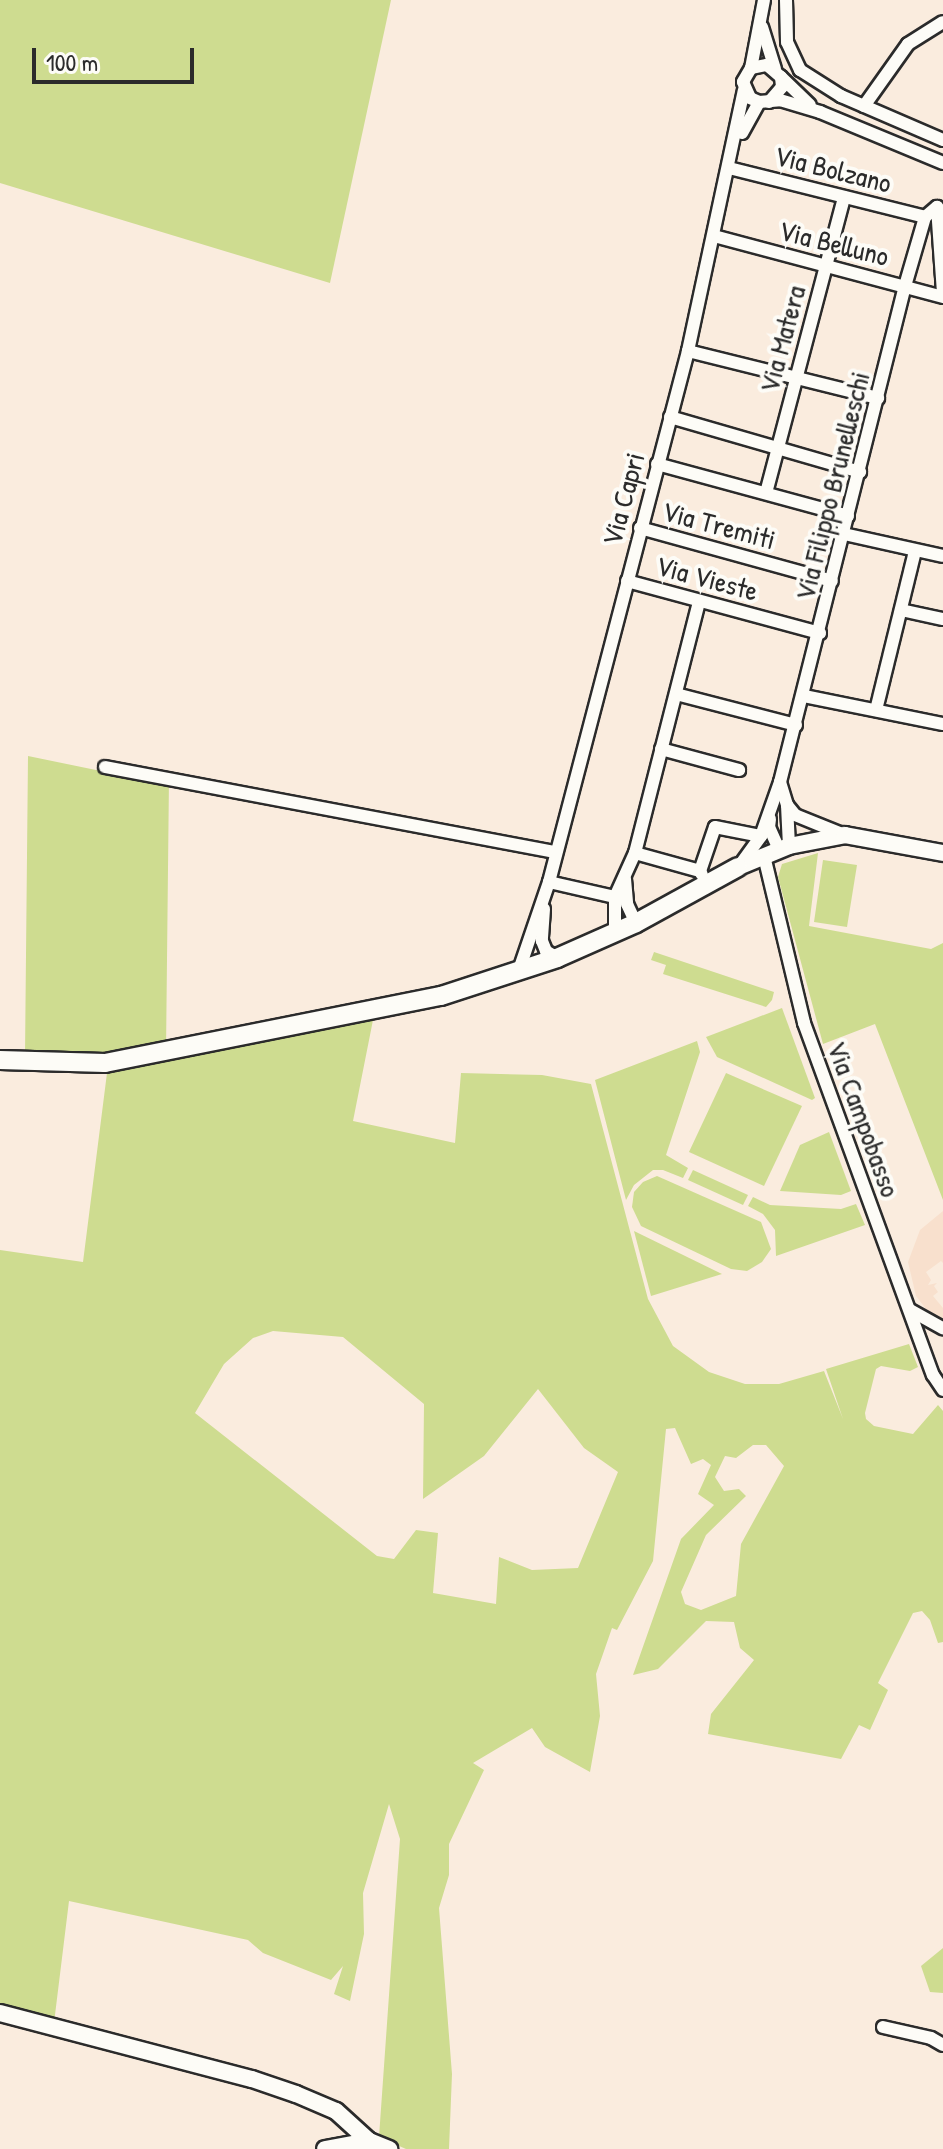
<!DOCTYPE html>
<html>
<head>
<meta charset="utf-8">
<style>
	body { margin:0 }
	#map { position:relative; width:943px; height:2149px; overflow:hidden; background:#faecde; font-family:"Patrick Hand",sans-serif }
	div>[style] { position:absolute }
	.built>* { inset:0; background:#f8e0cd }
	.green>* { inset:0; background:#cedc90 }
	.roads { filter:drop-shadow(2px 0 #2b2b2b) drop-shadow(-2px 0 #2b2b2b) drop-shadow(0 2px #2b2b2b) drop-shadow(0 -2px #2b2b2b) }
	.minor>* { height:12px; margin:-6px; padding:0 6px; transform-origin:6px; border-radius:6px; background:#fdfcf7 }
	.tertiary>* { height:16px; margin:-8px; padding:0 8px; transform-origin:8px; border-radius:8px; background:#fdfcf7 }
	.secondary>* { height:18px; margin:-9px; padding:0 9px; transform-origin:9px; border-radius:9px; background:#fdfcf7 }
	span { translate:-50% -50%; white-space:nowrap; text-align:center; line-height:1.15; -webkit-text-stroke:8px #fdfcf7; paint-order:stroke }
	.street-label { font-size:28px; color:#2b2b2b }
	.scale { position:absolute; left:32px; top:48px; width:162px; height:36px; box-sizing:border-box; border:4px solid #2b2b2b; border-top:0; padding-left:10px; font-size:24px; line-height:28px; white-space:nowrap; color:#2b2b2b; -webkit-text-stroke:6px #fdfcf7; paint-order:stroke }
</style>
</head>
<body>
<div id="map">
	<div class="built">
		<div style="clip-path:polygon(943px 1211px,943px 1263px,941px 1261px,926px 1272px,931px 1280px,928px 1285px,937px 1283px,934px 1286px,938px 1292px,933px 1296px,943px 1308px,943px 1320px,926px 1309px,916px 1296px,908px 1262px,920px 1230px)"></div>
	</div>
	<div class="green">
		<div style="clip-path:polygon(0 0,391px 0,330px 283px,0 183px)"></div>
		<div style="clip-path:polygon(28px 756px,125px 776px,169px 778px,166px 1052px,56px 1067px,25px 1055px)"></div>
		<div style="clip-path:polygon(818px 853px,809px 926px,931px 949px,943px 943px,943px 1200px,875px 1024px,823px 1044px,778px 877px,782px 864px)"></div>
		<div style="clip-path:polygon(823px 860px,857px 865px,847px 927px,814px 922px)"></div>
		<div style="clip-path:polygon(654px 952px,774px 992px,772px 1000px,766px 1007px,663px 974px,666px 965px,651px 960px)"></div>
		<div style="clip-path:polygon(782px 1008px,815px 1098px,812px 1100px,717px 1057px,706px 1037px)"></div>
		<div style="clip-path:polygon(evenodd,373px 1020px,353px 1121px,455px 1143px,461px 1073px,542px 1075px,591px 1084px,648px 1299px,673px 1346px,709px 1372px,745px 1384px,779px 1384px,824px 1371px,843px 1419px,826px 1369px,909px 1344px,918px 1367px,910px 1371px,881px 1366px,876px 1369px,865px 1413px,866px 1419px,874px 1426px,913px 1434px,938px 1405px,943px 1411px,943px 1642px,938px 1643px,930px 1620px,922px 1611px,913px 1613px,878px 1683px,888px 1690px,870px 1730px,859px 1725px,841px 1759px,708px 1734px,711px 1714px,754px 1660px,740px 1648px,734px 1622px,706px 1621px,658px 1669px,633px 1675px,681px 1539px,714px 1505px,698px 1494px,711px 1465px,703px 1459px,691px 1464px,675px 1428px,666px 1429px,653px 1561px,617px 1630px,612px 1628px,596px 1674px,600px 1716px,590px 1772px,545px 1747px,532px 1728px,473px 1763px,484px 1770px,449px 1844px,449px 1875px,439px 1908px,452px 2074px,449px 2149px,406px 2149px,379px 2137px,400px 1839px,389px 1804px,363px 1893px,364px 1934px,350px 2001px,334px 1994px,343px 1966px,331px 1980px,263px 1953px,248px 1940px,69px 1901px,54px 2023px,0 2009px,0 1250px,83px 1262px,107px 1073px,373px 1020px,273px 1331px,343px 1337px,424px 1404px,423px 1499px,484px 1456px,538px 1389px,584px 1448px,618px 1472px,578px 1568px,532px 1570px,499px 1557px,496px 1604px,433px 1593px,438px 1533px,416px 1530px,394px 1559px,377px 1556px,195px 1413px,224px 1364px,253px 1338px,273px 1331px,373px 1020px,753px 1445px,766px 1445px,784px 1466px,741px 1544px,736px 1596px,701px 1610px,685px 1604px,681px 1592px,706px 1535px,746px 1496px,739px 1489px,724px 1491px,715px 1477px,725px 1456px,736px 1458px,753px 1445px)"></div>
		<div style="clip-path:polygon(697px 1041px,700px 1052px,666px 1155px,688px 1168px,683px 1178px,663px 1170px,653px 1170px,634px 1185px,626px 1200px,595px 1080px)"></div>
		<div style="clip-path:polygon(726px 1073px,802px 1106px,764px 1186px,689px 1152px)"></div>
		<div style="clip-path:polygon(829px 1132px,851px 1191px,841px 1195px,780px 1191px,800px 1145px)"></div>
		<div style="clip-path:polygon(693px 1170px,748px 1195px,743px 1205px,688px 1180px)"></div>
		<div style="clip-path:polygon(657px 1176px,761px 1222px,771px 1249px,762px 1262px,747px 1271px,731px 1269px,641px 1226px,632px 1207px,634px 1192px,643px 1182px)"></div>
		<div style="clip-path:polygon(753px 1197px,770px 1205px,841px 1209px,856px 1204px,865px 1225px,776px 1256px,775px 1230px,763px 1214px,748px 1206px)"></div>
		<div style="clip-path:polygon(634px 1231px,722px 1274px,651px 1296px)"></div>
		<div style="clip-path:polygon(943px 1948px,943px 1993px,930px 1992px,921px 1966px)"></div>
	</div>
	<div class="roads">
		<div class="minor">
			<div style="left:764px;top:0;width:69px;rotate:100.8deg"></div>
			<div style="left:751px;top:68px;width:16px;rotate:120deg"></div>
			<div style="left:743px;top:82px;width:17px;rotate:66deg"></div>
			<div style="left:750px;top:98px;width:10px;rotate:24deg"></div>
			<div style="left:759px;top:102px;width:21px;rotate:-5deg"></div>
			<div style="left:780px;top:100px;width:42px;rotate:16.7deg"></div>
			<div style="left:820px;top:112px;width:133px;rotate:22.5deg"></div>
			<div style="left:786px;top:0;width:42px;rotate:88.6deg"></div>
			<div style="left:787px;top:42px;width:31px;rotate:65deg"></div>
			<div style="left:800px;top:70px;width:49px;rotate:32.4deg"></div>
			<div style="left:841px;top:96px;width:111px;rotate:23.3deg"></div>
			<div style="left:762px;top:27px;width:44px;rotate:72.8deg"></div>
			<div style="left:751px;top:68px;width:16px;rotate:-11deg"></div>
			<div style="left:767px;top:65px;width:18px;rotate:41deg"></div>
			<div style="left:781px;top:77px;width:10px;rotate:84deg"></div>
			<div style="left:782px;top:87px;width:20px;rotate:131deg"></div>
			<div style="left:781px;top:77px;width:40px;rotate:44deg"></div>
			<div style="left:864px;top:106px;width:76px;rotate:-54.6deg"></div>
			<div style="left:908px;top:44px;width:41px;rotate:-32.2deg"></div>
			<div style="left:742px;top:133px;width:35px;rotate:-61deg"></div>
			<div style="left:729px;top:168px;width:202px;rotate:14deg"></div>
			<div style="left:937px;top:207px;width:85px;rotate:86deg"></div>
			<div style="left:714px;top:236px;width:237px;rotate:14.9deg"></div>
			<div style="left:688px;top:351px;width:196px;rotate:13.9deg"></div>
			<div style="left:670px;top:417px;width:198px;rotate:16.1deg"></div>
			<div style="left:657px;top:464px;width:198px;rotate:15.2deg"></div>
			<div style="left:766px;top:493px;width:306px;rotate:-75.2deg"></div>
			<div style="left:640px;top:528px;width:199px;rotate:15.4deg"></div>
			<div style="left:844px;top:534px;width:101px;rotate:12.5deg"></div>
			<div style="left:627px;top:581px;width:200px;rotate:15.1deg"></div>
			<div style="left:901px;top:610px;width:43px;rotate:12.1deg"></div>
			<div style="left:676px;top:694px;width:124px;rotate:14.5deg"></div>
			<div style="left:804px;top:696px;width:142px;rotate:11.4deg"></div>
			<div style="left:876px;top:710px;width:164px;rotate:-76.2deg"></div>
			<div style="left:661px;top:749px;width:81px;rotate:15.1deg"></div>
			<div style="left:105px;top:767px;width:459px;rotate:10.7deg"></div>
			<div style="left:780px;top:782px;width:24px;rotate:73deg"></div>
			<div style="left:787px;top:805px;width:13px;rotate:51deg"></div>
			<div style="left:795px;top:815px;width:51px;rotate:22deg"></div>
			<div style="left:787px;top:805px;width:41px;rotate:87.2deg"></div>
			<div style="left:770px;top:819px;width:8px;rotate:97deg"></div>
			<div style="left:769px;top:827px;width:24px;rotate:66deg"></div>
			<div style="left:635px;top:853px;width:67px;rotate:15.5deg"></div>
			<div style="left:700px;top:871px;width:4px;rotate:63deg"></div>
			<div style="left:764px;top:856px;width:172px;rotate:76.5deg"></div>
			<div style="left:804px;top:1023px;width:375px;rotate:69.9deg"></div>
			<div style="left:933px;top:1375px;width:18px;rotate:56deg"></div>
			<div style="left:740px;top:865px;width:36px;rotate:-54deg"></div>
			<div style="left:761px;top:836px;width:57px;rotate:-70.6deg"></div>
			<div style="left:780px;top:782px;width:512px;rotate:-75.86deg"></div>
			<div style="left:905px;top:286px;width:72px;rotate:-73.8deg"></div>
			<div style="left:925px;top:217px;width:16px;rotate:-40deg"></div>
			<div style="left:700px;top:871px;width:46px;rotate:-71.2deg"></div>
			<div style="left:715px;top:827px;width:47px;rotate:11.1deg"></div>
			<div style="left:625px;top:879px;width:25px;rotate:85deg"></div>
			<div style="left:627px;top:904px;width:21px;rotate:65deg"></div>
			<div style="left:549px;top:882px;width:68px;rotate:12.8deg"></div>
			<div style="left:544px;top:909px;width:32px;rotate:94deg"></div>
			<div style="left:542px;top:941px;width:11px;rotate:68deg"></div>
			<div style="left:546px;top:951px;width:13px;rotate:32deg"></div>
			<div style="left:615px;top:932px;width:35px;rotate:-90deg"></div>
			<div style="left:615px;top:897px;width:48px;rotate:-65.6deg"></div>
			<div style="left:635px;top:853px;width:259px;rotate:-75.7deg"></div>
			<div style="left:518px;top:973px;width:96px;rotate:-71.2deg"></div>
			<div style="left:549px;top:882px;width:549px;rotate:-75.33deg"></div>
			<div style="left:688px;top:351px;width:267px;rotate:-77.9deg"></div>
			<div style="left:910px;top:1310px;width:38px;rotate:29deg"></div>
			<div style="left:883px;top:2027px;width:49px;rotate:12.9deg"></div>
			<div style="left:931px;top:2038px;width:14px;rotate:30deg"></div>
		</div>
		<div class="tertiary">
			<div style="left:738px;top:867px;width:55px;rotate:-22.4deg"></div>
			<div style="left:789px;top:846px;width:57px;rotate:-11.1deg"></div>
			<div style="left:845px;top:835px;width:100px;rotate:10.4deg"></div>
			<div style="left:0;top:2013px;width:260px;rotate:14.7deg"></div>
			<div style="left:252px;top:2079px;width:46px;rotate:18.8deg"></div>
			<div style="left:296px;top:2094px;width:43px;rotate:23deg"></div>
			<div style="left:336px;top:2111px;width:45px;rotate:42.3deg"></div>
			<div style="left:325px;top:2149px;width:45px;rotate:-10.3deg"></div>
			<div style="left:369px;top:2141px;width:22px;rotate:22deg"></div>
		</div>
		<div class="secondary">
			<div style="left:0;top:1060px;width:105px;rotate:1.6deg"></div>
			<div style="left:105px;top:1063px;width:343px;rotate:-11.3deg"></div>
			<div style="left:441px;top:996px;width:122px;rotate:-18.1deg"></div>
			<div style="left:557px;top:958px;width:86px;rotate:-23.9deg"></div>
			<div style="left:636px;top:923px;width:116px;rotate:-28.8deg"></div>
		</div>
	</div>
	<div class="street-label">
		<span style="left:833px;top:169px;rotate:14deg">Via Bolzano</span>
		<span style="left:834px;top:243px;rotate:14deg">Via Belluno</span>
		<span style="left:782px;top:339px;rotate:-75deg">Via Matera</span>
		<span style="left:832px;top:486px;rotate:-76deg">Via Filippo Brunelleschi</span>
		<span style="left:623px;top:499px;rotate:-75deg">Via Capri</span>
		<span style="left:719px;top:525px;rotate:15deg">Via Tremiti</span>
		<span style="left:707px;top:578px;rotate:15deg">Via Vieste</span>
		<span style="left:864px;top:1119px;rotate:70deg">Via Campobasso</span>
	</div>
	<div class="scale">100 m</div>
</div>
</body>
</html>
